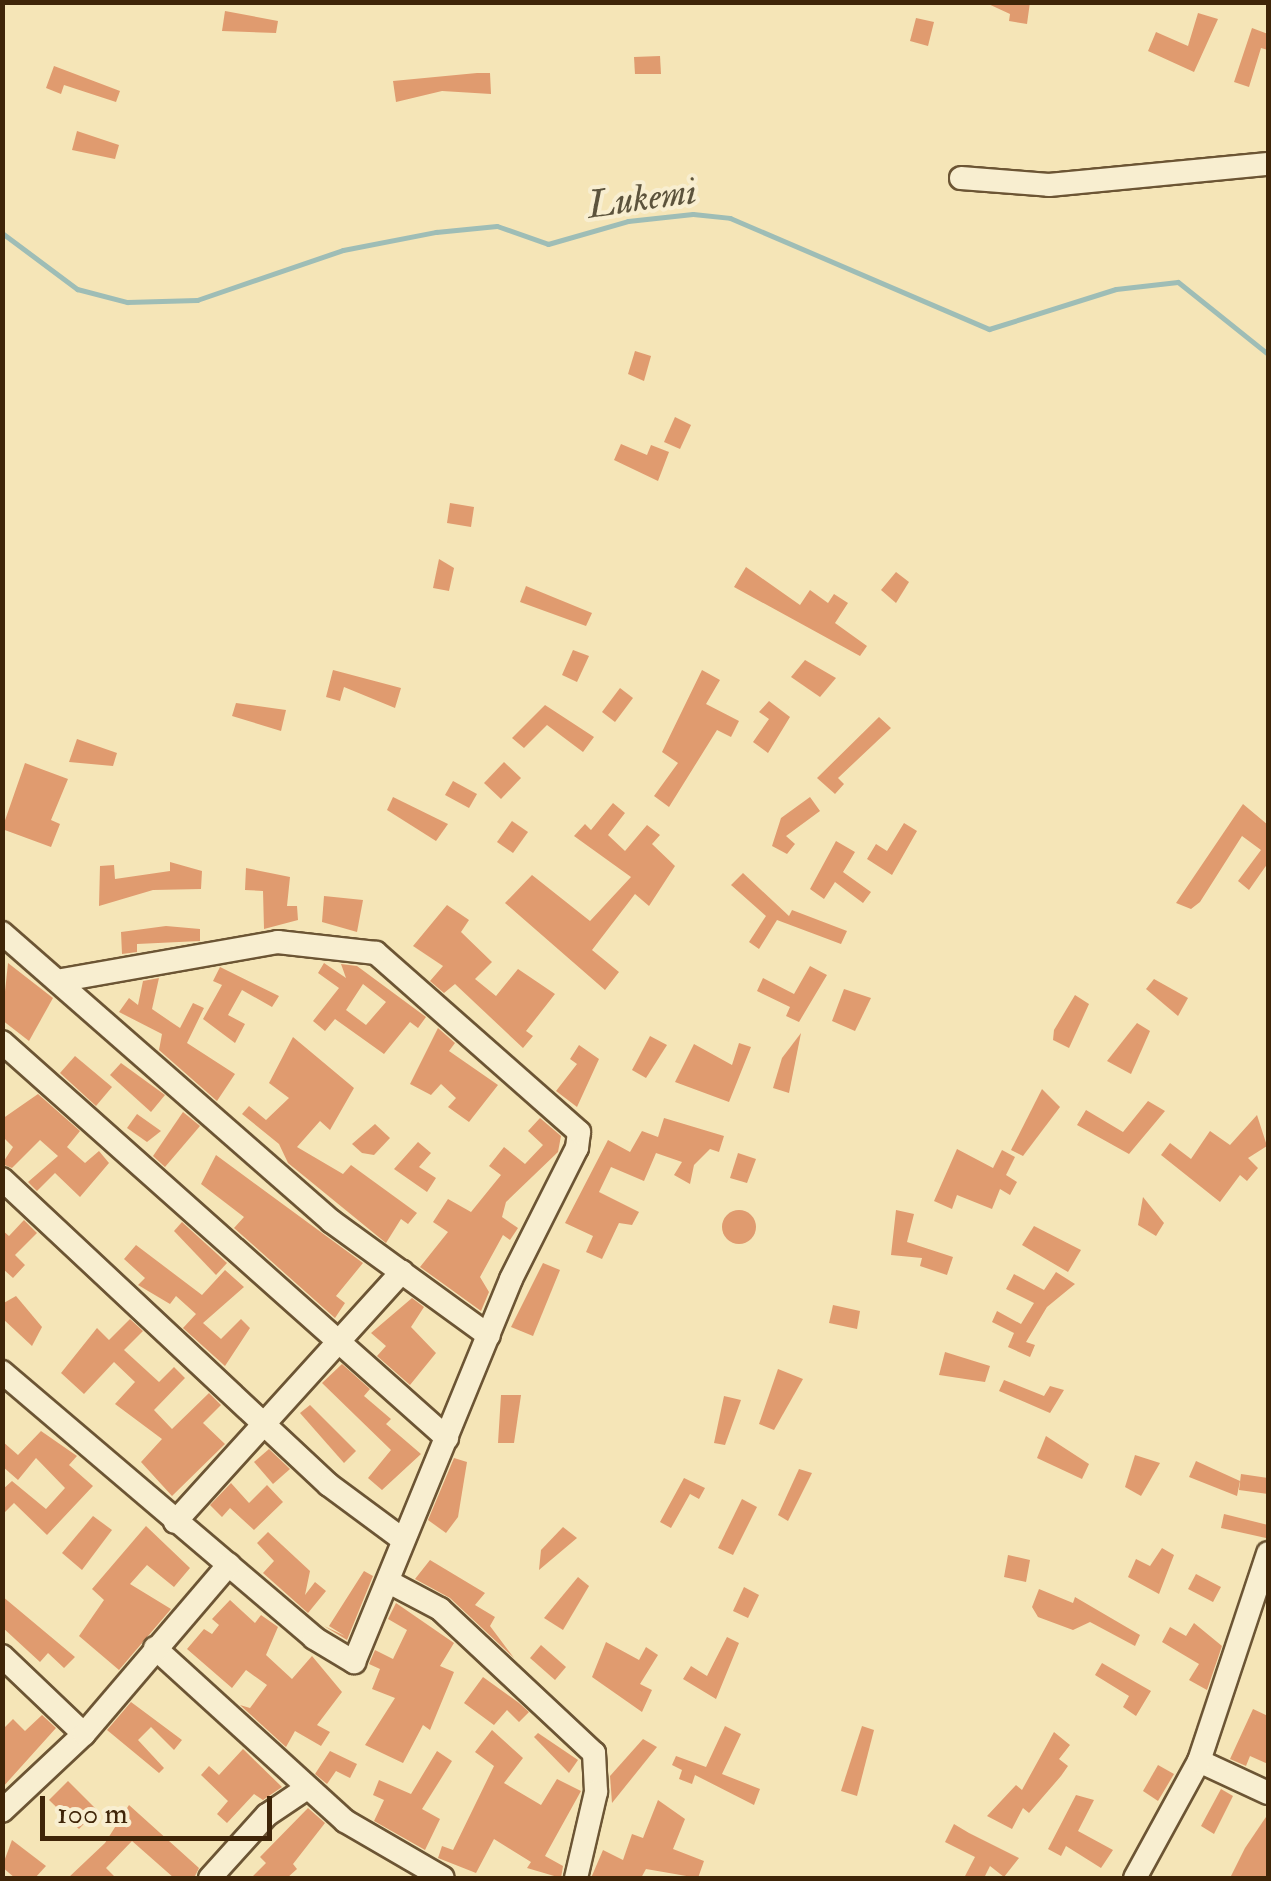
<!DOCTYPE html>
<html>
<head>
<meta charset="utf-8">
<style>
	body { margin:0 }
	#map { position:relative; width:1271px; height:1881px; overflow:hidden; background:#f5e5b7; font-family:"IM FELL Double Pica",serif }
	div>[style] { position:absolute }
	.stream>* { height:5px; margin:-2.5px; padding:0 2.5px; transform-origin:2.5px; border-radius:2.5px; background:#9ebdb6 }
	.building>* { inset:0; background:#e09b6f }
	.round { border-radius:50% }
	.roads { filter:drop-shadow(2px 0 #6c5534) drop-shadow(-2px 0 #6c5534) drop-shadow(0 2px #6c5534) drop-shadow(0 -2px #6c5534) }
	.minor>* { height:22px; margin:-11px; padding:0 11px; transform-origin:11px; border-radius:11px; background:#f8eed0 }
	span { translate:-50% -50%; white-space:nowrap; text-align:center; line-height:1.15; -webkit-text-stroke:8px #f8eed0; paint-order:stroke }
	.water-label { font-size:38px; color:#5c533c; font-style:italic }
	.frame { position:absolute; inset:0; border:5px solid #3f2508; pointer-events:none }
	.scale { position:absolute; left:40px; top:1796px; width:232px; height:45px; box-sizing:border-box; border:5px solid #3f2508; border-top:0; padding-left:12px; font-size:30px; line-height:35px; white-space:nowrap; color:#3f2508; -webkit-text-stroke:8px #f8eed0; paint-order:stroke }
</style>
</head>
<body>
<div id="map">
	<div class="stream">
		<div style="left:2px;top:233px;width:94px;rotate:36.7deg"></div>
		<div style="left:77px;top:289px;width:52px;rotate:14.6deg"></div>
		<div style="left:127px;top:302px;width:70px;rotate:-1.6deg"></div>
		<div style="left:197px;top:300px;width:154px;rotate:-18.9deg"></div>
		<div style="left:343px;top:250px;width:95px;rotate:-11deg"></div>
		<div style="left:436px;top:232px;width:61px;rotate:-5.6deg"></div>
		<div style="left:497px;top:226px;width:54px;rotate:19.4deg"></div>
		<div style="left:548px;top:244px;width:83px;rotate:-16deg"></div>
		<div style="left:628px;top:221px;width:65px;rotate:-6.1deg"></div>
		<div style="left:693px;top:214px;width:37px;rotate:6deg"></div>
		<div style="left:730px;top:218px;width:282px;rotate:23.2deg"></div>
		<div style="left:989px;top:329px;width:133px;rotate:-17.5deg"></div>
		<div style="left:1116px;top:289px;width:62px;rotate:-6.4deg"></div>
		<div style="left:1178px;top:282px;width:115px;rotate:38.7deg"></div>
	</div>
	<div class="building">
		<div style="clip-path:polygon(984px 2px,1030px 2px,1027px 24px,1009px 21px,1010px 14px)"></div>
		<div style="clip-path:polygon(225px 11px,278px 21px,276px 33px,222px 31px)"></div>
		<div style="clip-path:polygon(1198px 13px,1218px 19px,1194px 72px,1148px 51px,1156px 32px,1188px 46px)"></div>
		<div style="clip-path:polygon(916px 18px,934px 22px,928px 46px,910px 41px)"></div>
		<div style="clip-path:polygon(1252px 28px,1268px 34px,1268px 50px,1261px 48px,1249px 87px,1234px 82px)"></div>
		<div style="clip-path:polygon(660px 56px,661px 74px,635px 74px,634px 57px)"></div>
		<div style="clip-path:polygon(54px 66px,120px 91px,116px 102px,64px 85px,61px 94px,46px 88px)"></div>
		<div style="clip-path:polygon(477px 73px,490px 73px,491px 94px,442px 91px,396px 102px,393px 81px)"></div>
		<div style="clip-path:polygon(77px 131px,119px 145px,115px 159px,72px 150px)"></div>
		<div style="clip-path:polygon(635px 351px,651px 356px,644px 381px,628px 374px)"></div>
		<div style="clip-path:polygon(675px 417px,691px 425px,680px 449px,664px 442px)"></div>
		<div style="clip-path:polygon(621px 444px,647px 455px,651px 445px,669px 452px,658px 481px,614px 460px)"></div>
		<div style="clip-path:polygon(450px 503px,474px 507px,471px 527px,447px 523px)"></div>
		<div style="clip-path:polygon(439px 559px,454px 568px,449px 591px,433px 588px)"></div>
		<div style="clip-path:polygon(746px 567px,800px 605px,810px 590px,828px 603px,834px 594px,848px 603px,835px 623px,867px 646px,860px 656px,734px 587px)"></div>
		<div style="clip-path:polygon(896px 572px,909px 582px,896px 603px,881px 590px)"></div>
		<div style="clip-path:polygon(526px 586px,592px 613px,586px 626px,520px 602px)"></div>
		<div style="clip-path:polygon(573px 650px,589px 656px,577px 682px,562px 675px)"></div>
		<div style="clip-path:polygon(805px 660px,836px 678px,820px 697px,791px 677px)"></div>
		<div style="clip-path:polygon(333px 670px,401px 688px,395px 708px,344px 687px,340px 701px,326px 697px)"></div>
		<div style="clip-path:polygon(702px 670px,720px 680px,706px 704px,739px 721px,731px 737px,717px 730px,669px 807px,654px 796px,678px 763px,662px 752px)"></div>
		<div style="clip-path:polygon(620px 688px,633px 698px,615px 722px,602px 712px)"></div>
		<div style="clip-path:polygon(769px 701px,790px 717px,768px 753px,753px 742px,769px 719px,759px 712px)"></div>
		<div style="clip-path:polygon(236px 703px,286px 710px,281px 731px,232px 716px)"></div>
		<div style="clip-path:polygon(545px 705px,594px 737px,583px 752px,547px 725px,524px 748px,512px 738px)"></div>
		<div style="clip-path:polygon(879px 717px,891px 728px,838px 778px,844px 784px,835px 794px,817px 778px)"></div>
		<div style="clip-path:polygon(77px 739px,117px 753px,113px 766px,69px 762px)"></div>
		<div style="clip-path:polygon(504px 762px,521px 778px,501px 799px,484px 783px)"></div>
		<div style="clip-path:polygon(25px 763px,68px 779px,51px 820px,60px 824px,51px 847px,2px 829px)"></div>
		<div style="clip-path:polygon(453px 781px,477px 794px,469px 808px,445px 795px)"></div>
		<div style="clip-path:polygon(393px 797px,448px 824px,436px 841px,387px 810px)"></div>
		<div style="clip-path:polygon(810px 797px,820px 811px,786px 836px,795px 844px,787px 854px,772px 846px,781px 818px)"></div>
		<div style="clip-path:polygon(613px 803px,625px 813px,608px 835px,625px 851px,647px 825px,660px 835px,652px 844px,675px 866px,649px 906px,635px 894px,592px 950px,619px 972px,605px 990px,505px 903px,532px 875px,590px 921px,631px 877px,574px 836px,585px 824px,591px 830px)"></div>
		<div style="clip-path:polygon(1243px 804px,1268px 825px,1268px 863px,1249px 890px,1238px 881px,1261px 850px,1242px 836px,1200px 902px,1191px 909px,1176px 903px)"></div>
		<div style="clip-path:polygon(512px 821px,528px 832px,513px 853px,497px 842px)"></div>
		<div style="clip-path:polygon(904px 823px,917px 831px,892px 875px,867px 859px,876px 844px,887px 851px)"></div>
		<div style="clip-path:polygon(836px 841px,855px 852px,843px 872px,871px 892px,863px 903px,835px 882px,824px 899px,810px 889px)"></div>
		<div style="clip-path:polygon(170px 862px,202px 871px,201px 889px,153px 890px,99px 906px,100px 866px,114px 865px,115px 879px,170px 871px)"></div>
		<div style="clip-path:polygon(246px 868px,290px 877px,287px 906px,297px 906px,298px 920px,264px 929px,263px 891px,245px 890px)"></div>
		<div style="clip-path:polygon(743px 873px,789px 916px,792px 910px,847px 931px,841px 944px,777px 920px,759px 949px,749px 942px,766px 916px,731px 885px)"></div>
		<div style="clip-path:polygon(324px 896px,363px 900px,357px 932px,322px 922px)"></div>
		<div style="clip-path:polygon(447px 905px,469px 920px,461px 932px,492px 962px,475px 979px,496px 996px,518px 969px,555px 994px,526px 1031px,533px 1036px,523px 1048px,455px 984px,444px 993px,430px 981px,443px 966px,413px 946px)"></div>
		<div style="clip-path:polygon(166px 926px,200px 929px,200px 941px,137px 944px,137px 952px,122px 954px,121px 932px)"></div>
		<div style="clip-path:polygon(8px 963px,53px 998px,29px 1041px,2px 1020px)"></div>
		<div style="clip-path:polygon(evenodd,324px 963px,346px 978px,341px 964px,357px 966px,426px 1017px,418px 1028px,410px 1022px,384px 1054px,335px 1019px,325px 1031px,313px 1021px,339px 988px,318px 973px,324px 963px,363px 984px,386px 1002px,366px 1025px,346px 1010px,363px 984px)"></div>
		<div style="clip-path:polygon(810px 966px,827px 975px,799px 1022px,786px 1016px,790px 1007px,757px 991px,763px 978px,794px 994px)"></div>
		<div style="clip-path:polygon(220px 967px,279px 996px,272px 1007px,242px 990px,228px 1015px,245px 1024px,235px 1043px,203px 1019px,222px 985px,213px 981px)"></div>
		<div style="clip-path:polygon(159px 978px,152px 1009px,171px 1022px,180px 1028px,193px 1003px,204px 1008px,187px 1043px,235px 1074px,217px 1101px,159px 1050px,162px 1034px,119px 1012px,129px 998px,138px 1005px,143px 981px)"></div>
		<div style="clip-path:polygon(1154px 979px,1188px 998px,1178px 1016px,1146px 989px)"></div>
		<div style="clip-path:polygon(844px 989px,871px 998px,855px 1031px,832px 1021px)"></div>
		<div style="clip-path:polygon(1075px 995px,1089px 1004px,1069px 1048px,1053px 1040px,1054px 1030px)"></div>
		<div style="clip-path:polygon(1137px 1023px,1150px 1031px,1131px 1074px,1107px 1061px)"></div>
		<div style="clip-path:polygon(438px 1028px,455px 1043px,449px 1051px,498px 1085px,469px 1122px,448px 1107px,456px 1098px,441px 1084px,431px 1095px,410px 1084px)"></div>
		<div style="clip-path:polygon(801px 1033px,789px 1093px,773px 1088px,782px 1058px)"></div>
		<div style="clip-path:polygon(650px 1036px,667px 1045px,646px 1078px,632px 1070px)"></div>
		<div style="clip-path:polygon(293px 1037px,354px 1088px,330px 1130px,320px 1121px,297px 1147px,343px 1174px,351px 1165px,417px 1213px,408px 1224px,401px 1219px,386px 1243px,288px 1163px,279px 1144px,242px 1114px,249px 1106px,266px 1120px,289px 1098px,269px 1083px)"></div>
		<div style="clip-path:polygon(739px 1043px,751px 1047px,729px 1102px,675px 1082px,694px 1044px,732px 1065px)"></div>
		<div style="clip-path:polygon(579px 1045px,599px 1059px,577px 1107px,556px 1091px,577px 1064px,570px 1059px)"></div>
		<div style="clip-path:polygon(75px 1056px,112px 1087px,96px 1106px,60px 1073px)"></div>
		<div style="clip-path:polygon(121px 1063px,165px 1095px,151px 1112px,110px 1075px)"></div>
		<div style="clip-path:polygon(1042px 1089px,1060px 1107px,1023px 1156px,1011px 1150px)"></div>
		<div style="clip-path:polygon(38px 1094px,80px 1131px,67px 1147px,85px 1163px,99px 1151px,109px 1163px,80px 1197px,55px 1173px,37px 1191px,28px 1182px,58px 1156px,40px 1140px,12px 1168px,2px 1164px,13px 1147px,2px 1136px,2px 1119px)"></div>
		<div style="clip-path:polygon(1148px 1101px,1165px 1111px,1129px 1154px,1077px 1125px,1086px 1110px,1123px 1132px)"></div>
		<div style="clip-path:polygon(183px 1112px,200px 1126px,165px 1167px,153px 1156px)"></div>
		<div style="clip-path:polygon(137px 1114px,161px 1131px,147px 1142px,127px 1128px)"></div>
		<div style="clip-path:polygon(1257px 1115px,1267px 1146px,1248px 1158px,1258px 1168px,1247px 1181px,1240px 1175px,1220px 1202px,1161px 1155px,1170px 1143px,1191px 1159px,1210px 1131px,1230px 1145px)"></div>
		<div style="clip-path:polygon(540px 1118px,561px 1136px,558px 1152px,506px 1202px,502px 1217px,518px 1228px,510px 1240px,503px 1235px,480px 1277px,489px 1292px,481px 1311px,420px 1267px,448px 1232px,433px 1222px,448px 1199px,471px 1212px,501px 1175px,489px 1166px,504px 1147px,525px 1164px,543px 1145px,528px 1131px)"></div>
		<div style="clip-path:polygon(664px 1118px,724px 1136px,719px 1152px,710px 1149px,694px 1165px,690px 1184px,674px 1175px,682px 1162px,656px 1153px,644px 1181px,611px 1167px,599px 1192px,639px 1212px,632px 1225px,619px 1223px,602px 1259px,586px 1252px,593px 1236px,565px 1223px,608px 1140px,630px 1152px,642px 1131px,658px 1137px)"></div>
		<div style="clip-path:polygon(375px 1124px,390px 1138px,374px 1155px,362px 1153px,352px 1144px)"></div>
		<div style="clip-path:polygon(418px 1142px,431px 1153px,419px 1167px,436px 1178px,427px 1192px,394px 1169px)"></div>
		<div style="clip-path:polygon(957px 1149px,993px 1168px,1002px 1150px,1015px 1157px,1006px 1175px,1017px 1182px,1010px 1195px,1000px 1189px,992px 1209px,957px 1195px,952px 1209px,934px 1201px)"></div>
		<div style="clip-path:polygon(738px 1153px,756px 1159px,747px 1183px,730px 1178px)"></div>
		<div style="clip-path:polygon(216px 1155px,363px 1263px,336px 1296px,345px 1303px,335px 1318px,234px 1228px,244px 1217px,201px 1184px)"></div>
		<div style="clip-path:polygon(1143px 1197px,1164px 1223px,1156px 1236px,1138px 1225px)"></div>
		<div class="round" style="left:722px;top:1210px;width:34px;height:34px"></div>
		<div style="clip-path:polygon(896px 1210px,914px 1214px,907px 1242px,953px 1257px,947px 1275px,920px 1266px,922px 1258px,891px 1255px)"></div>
		<div style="clip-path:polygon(24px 1220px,37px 1233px,15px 1255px,25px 1265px,13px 1278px,2px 1268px,2px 1230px,9px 1236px)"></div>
		<div style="clip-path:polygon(182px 1222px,227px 1263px,216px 1275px,174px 1231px)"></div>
		<div style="clip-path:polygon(1034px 1226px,1081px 1250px,1068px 1272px,1022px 1245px)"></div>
		<div style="clip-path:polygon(136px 1245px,202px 1295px,225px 1270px,244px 1287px,203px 1323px,221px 1339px,241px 1319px,250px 1328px,225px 1366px,183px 1328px,196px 1314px,176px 1296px,170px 1304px,138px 1285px,145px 1278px,124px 1259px)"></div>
		<div style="clip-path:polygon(543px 1263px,560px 1270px,533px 1336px,511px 1327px)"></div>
		<div style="clip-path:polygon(1056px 1272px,1075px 1284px,1047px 1307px,1026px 1342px,1035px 1345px,1030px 1357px,1008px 1347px,1014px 1333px,992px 1322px,997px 1311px,1021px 1324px,1034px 1303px,1006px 1289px,1014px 1274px,1044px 1290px)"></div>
		<div style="clip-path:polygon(16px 1296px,42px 1327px,32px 1346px,2px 1318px,2px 1304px)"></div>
		<div style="clip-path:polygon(412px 1298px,424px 1307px,411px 1327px,436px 1353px,410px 1385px,377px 1356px,386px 1346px,371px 1333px)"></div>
		<div style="clip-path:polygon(833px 1305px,860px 1311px,857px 1329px,829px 1323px)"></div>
		<div style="clip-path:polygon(130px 1319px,143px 1331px,124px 1350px,159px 1382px,174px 1367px,185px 1378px,154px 1410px,172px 1429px,209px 1393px,221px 1405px,203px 1423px,225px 1444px,172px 1496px,141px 1462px,162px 1439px,115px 1404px,135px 1382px,114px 1362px,84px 1394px,61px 1373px,97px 1328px,109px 1340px)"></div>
		<div style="clip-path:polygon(945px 1352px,990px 1366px,985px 1382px,939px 1375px)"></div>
		<div style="clip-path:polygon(342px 1364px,370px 1389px,364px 1396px,391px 1419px,386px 1424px,421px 1454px,382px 1490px,368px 1478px,391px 1450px,322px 1383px)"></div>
		<div style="clip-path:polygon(778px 1369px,803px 1379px,774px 1430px,759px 1424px)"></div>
		<div style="clip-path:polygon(1004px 1380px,1044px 1396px,1050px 1386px,1064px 1390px,1050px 1413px,999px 1391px)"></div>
		<div style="clip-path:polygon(501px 1395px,521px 1395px,514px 1443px,498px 1443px)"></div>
		<div style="clip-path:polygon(724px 1396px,741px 1400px,725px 1445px,714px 1443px)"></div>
		<div style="clip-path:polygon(310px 1405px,356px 1451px,344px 1463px,300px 1413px)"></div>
		<div style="clip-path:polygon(41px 1431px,77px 1456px,69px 1465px,93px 1486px,47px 1535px,14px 1503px,2px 1515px,2px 1490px,12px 1481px,46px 1509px,65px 1488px,36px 1458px,18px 1480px,2px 1466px,2px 1441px,18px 1455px)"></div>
		<div style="clip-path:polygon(1046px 1436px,1089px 1464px,1082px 1479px,1037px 1458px)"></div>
		<div style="clip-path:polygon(269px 1449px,290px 1469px,273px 1484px,254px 1462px)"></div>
		<div style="clip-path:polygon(1135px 1455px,1160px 1463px,1141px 1496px,1125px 1487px)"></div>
		<div style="clip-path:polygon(454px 1458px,467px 1462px,458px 1517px,446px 1533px,428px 1520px)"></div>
		<div style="clip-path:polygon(1196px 1461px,1240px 1481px,1237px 1496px,1189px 1477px)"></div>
		<div style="clip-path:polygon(799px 1469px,812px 1473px,788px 1521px,778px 1515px)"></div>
		<div style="clip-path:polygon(1241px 1474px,1268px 1478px,1268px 1494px,1239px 1490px)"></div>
		<div style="clip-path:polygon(684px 1478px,705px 1488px,699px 1499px,690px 1494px,671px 1528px,660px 1522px)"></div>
		<div style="clip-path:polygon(231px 1483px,249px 1503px,267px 1485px,283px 1502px,254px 1530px,230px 1508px,222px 1517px,210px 1505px)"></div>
		<div style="clip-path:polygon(742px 1499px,757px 1507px,733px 1555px,718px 1548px)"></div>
		<div style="clip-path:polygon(1224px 1514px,1268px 1525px,1266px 1538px,1221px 1528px)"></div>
		<div style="clip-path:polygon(93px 1516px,112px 1530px,82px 1570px,62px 1553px)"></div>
		<div style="clip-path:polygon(146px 1526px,190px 1568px,174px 1587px,147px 1565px,130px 1584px,171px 1609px,119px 1670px,79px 1636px,104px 1600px,92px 1589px)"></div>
		<div style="clip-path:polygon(563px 1527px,577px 1538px,539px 1570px,541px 1550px)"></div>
		<div style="clip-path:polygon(268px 1532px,310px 1571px,305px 1595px,315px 1582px,326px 1591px,308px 1613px,263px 1573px,274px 1561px,257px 1543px)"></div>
		<div style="clip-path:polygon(1162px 1548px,1174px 1555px,1159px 1594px,1128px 1577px,1136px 1559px,1150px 1566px)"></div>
		<div style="clip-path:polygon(1008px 1555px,1030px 1560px,1026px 1582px,1004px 1577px)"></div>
		<div style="clip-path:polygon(430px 1560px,485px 1593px,475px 1605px,495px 1617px,490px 1626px,514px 1658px,450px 1598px,415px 1579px)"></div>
		<div style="clip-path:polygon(364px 1571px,373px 1576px,347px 1640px,324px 1626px,345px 1636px,329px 1626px)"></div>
		<div style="clip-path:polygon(1196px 1574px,1221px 1587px,1213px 1602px,1188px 1589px)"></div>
		<div style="clip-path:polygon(578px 1577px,589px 1586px,563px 1630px,544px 1618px)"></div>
		<div style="clip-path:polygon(744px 1587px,759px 1595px,748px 1618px,733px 1611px)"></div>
		<div style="clip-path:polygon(1039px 1589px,1073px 1603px,1075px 1597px,1140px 1635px,1135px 1646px,1090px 1622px,1073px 1630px,1038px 1617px,1032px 1607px)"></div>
		<div style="clip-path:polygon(2px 1596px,75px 1657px,64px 1668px,48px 1653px,40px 1662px,2px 1627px)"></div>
		<div style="clip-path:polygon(230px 1600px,255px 1623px,261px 1615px,278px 1627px,266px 1655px,292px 1679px,312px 1656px,342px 1692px,317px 1725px,330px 1732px,321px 1746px,295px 1731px,286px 1747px,240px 1705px,250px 1708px,267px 1685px,246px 1670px,232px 1688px,187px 1649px,204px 1629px,212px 1634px,219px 1625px,212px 1619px)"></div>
		<div style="clip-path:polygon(396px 1603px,454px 1643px,440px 1666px,454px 1672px,430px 1730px,423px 1725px,403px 1763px,365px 1745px,395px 1698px,372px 1689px,380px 1669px,369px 1664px,375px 1650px,393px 1659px,407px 1630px,388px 1619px)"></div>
		<div style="clip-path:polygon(1194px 1623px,1222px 1646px,1207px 1690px,1189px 1680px,1199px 1664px,1162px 1642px,1170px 1627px,1186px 1636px)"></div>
		<div style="clip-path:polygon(727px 1637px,739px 1643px,716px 1699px,683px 1679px,691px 1666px,707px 1676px)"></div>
		<div style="clip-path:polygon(606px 1642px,639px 1660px,646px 1647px,658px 1655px,640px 1684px,652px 1690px,642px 1712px,592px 1677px)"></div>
		<div style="clip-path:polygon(541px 1645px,566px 1667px,555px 1680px,530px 1658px)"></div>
		<div style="clip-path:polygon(1102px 1663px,1151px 1691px,1136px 1716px,1123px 1707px,1129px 1696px,1095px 1675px)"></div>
		<div style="clip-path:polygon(483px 1677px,519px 1703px,529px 1712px,519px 1722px,507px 1710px,494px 1725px,464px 1703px)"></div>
		<div style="clip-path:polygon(131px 1702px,182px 1740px,174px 1750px,151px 1727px,138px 1740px,164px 1768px,159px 1773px,107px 1730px)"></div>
		<div style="clip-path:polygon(1253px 1709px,1268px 1716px,1268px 1764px,1250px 1756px,1246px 1766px,1230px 1759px)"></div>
		<div style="clip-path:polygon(42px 1715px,56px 1728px,2px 1788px,2px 1730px,13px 1719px,25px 1731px)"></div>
		<div style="clip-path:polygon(725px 1726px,741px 1734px,722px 1774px,760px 1789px,754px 1805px,695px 1775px,692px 1784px,679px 1779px,682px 1770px,672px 1765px,676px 1756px,706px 1767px)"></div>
		<div style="clip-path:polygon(862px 1726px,874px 1730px,857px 1796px,841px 1791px)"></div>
		<div style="clip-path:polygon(492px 1730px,523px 1758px,504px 1783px,541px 1805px,557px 1779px,581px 1791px,545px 1856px,563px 1866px,561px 1878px,527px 1868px,531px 1862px,494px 1839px,476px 1873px,438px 1858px,442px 1846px,453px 1850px,494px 1766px,475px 1752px)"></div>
		<div style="clip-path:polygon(1054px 1732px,1070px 1745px,1059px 1759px,1068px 1766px,1061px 1776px,1029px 1813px,1023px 1808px,1012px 1829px,987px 1816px,1016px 1785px,1022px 1790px)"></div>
		<div style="clip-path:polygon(538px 1733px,578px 1760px,569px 1773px,534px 1737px)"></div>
		<div style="clip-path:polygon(643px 1739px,657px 1747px,612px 1803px,610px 1776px)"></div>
		<div style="clip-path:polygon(243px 1749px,282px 1787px,263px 1800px,254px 1794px,227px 1823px,217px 1814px,228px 1801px,201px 1775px,209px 1766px,219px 1775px)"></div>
		<div style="clip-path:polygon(330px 1751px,357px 1764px,350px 1778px,336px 1771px,327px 1784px,315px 1774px)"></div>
		<div style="clip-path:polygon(437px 1751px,452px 1761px,422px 1809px,440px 1819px,425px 1850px,374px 1821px,384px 1800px,373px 1795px,379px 1780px,411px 1794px)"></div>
		<div style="clip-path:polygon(1158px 1765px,1174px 1774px,1158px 1801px,1143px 1791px)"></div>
		<div style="clip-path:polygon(68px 1781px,97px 1810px,79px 1829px,49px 1800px)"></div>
		<div style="clip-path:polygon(1221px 1789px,1233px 1796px,1214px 1834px,1201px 1826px)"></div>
		<div style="clip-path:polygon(1076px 1795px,1094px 1800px,1078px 1831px,1113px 1850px,1101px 1868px,1066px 1846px,1061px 1856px,1048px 1849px)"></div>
		<div style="clip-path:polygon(658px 1800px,685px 1819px,673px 1849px,704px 1861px,698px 1878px,646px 1869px,641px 1878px,591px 1878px,603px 1850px,623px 1860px,632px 1834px,643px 1838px)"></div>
		<div style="clip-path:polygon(129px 1805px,199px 1868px,194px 1878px,174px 1878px,132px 1841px,106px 1868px,116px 1878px,68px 1878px,105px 1843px)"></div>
		<div style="clip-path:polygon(308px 1808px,325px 1823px,293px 1864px,297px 1869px,287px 1878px,251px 1878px,266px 1863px,260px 1857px)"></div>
		<div style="clip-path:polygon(1268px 1814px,1268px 1878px,1230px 1878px,1245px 1848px)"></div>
		<div style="clip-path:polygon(954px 1824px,969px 1833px,1019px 1858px,1004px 1877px,990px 1866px,984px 1878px,964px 1878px,975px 1857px,945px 1842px)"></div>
		<div style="clip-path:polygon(12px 1840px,46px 1866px,35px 1878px,15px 1878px,2px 1867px)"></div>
	</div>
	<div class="roads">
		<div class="minor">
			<div style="left:961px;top:178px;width:88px;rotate:4.5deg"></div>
			<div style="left:1049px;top:185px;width:220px;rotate:-5.5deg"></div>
			<div style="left:2px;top:933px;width:437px;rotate:41.2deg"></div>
			<div style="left:331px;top:1221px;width:195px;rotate:36deg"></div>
			<div style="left:2px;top:1042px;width:596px;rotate:41.67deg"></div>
			<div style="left:2px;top:1179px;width:448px;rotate:43.1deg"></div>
			<div style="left:329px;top:1485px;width:91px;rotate:36.5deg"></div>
			<div style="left:2px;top:1372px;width:410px;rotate:40.4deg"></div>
			<div style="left:314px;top:1638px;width:47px;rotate:31deg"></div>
			<div style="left:354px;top:1662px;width:414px;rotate:-67.7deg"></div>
			<div style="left:511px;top:1279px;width:147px;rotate:-63.3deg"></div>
			<div style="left:577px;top:1148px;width:16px;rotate:-83deg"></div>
			<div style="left:579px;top:1132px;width:271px;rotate:-138.6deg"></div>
			<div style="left:376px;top:953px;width:99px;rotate:-173.6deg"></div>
			<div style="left:278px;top:942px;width:218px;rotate:170deg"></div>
			<div style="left:175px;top:1522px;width:338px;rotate:-47.8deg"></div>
			<div style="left:389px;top:1582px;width:58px;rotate:27.9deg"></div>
			<div style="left:440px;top:1609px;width:211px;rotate:43.1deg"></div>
			<div style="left:594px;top:1753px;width:39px;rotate:87deg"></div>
			<div style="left:596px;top:1792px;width:88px;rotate:103.1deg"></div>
			<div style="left:155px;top:1648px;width:257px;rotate:42.3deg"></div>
			<div style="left:345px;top:1821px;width:113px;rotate:30.2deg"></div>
			<div style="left:2px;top:1656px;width:113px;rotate:43.6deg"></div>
			<div style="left:1199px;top:1761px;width:76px;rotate:24.9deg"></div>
			<div style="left:2px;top:1811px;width:112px;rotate:-43.2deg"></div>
			<div style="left:84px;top:1734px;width:223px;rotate:-49.5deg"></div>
			<div style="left:210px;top:1878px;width:85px;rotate:-47.9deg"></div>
			<div style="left:267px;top:1815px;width:48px;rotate:-34deg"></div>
			<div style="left:1135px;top:1878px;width:133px;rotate:-61.3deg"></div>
			<div style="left:1199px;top:1761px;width:219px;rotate:-71.6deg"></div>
		</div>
	</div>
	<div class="water-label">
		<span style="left:642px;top:199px;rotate:-8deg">Lukemi</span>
	</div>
	<div class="frame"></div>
	<div class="scale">100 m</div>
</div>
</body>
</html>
